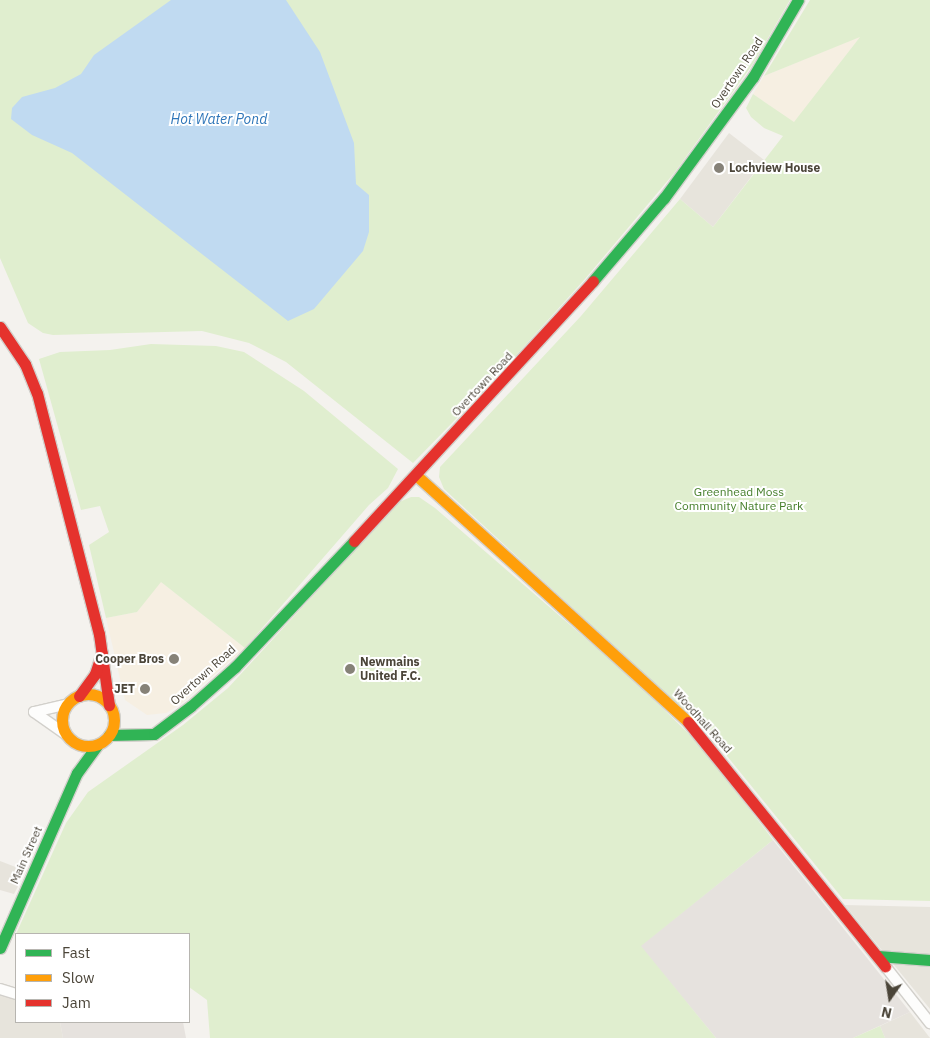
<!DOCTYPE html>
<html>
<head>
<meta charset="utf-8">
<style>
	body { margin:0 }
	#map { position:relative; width:930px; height:1038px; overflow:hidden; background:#f4f2ee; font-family:"IBM Plex Sans",sans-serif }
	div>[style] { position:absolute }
	.residential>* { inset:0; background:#e7e4dc }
	.commercial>* { inset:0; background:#f6efe2 }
	.industrial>* { inset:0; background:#e6e2de }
	.green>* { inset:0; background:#e0eecf }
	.water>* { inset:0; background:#c0daf1 }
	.roads { filter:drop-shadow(1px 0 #d2d0cb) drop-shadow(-1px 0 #d2d0cb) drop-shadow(0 1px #d2d0cb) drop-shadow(0 -1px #d2d0cb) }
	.street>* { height:10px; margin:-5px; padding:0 5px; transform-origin:5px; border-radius:5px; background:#fdfdfc }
	.fast>* { height:11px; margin:-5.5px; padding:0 5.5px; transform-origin:5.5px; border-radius:5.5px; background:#30b455 }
	.slow>* { height:11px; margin:-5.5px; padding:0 5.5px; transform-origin:5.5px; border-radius:5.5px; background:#ff9f0a }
	.slow>.ring { margin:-5.5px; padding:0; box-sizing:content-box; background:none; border:11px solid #ff9f0a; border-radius:50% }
	.jam>* { height:11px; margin:-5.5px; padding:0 5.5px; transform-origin:5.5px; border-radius:5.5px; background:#e5322d }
	.dots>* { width:14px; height:14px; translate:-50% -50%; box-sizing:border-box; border:2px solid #fff; border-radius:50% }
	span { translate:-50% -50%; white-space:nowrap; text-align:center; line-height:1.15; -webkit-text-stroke:4px #fff; paint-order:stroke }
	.street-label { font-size:12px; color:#4b4539 }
	.poi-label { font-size:12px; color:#4b4539; font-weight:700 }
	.left { translate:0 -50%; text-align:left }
	.right { translate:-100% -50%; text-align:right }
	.park-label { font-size:12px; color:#457e2a }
	.water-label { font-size:14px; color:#2f76b9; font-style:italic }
	.legend { position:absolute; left:15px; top:933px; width:175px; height:90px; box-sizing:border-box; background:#fff; border:1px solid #b7b5b0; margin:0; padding:6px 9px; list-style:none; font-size:15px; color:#4b4539 }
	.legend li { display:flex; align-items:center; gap:10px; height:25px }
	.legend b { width:25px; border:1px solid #b7b5b0 }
	.north { position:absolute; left:865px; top:973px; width:50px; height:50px; -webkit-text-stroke:4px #fff; paint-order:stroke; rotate:193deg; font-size:14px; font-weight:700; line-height:20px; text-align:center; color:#4b4539 }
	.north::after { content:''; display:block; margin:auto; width:18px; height:22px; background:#4b4539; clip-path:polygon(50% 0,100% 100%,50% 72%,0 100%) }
</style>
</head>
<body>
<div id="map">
	<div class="residential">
		<div style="clip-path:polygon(729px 133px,764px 160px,713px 227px,680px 199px)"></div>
		<div style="clip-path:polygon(0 861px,26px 871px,14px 894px,0 890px)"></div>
		<div style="clip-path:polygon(845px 905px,930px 907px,930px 1009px)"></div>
		<div style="clip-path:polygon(0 994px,16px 999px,16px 1022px,60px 1022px,63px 1038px,0 1038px)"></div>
		<div style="clip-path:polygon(910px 1012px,930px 1038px,885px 1038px,880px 1026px)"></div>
	</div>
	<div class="commercial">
		<div style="clip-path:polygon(861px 36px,794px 123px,753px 94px,764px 76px)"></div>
		<div style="clip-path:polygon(160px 581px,245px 648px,178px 706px,166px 713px,147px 715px,125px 700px,106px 618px,137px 612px)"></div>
	</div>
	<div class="industrial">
		<div style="clip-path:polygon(773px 840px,910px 1012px,853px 1038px,716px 1038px,640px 946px)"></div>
		<div style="clip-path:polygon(60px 1022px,183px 1022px,186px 1038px,63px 1038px)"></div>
	</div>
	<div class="green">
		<div style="clip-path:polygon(0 0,790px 0,753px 64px,675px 172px,585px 279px,493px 381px,413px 463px,286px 362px,249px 343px,202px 331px,53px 335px,43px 333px,28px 323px,0 258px)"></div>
		<div style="clip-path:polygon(810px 0,930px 0,930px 901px,843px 899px,710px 735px,444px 489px,439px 477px,440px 467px,581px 316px,680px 199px,713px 227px,783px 136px,764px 128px,751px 117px,746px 108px,753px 94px,794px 122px,860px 37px,764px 76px)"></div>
		<div style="clip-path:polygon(151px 344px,216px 346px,244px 352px,304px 391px,398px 469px,388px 488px,369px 505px,245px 648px,161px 582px,137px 612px,106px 618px,89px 545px,109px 532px,100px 506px,81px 510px,39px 359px,60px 352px,110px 350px)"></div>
		<div style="clip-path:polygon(411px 497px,419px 497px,435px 508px,636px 682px,702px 747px,773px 840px,641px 946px,716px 1038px,210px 1038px,207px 1000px,189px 987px,189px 934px,16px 934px,66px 823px,88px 792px,183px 725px,228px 688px,399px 502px)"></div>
		<div style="clip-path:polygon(880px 1026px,885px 1038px,853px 1038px)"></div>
	</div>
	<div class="water">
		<div style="clip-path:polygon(171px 0,286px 0,320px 52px,354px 143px,356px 184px,369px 195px,369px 232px,363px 251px,314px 309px,288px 321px,72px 153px,32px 135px,11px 119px,12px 108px,22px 97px,55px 88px,81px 74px,94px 55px)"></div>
	</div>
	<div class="roads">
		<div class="street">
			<div style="left:34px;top:712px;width:39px;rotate:35deg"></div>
			<div style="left:34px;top:712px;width:35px;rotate:-13deg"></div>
			<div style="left:885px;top:966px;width:73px;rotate:51.7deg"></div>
			<div style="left:0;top:989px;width:17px;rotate:17deg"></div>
		</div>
		<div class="fast">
			<div style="left:593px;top:281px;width:109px;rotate:-49.5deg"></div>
			<div style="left:664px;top:198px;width:150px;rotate:-53.7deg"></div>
			<div style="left:753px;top:77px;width:89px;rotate:-59.7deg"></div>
			<div style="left:109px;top:735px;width:45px;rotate:-1.3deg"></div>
			<div style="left:154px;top:734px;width:46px;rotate:-37.1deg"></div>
			<div style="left:191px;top:706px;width:59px;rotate:-41.6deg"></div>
			<div style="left:235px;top:667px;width:173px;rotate:-46.6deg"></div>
			<div style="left:0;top:948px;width:191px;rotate:-66.3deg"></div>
			<div style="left:77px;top:773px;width:34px;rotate:-54deg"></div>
			<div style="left:878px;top:956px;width:52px;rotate:4.4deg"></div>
		</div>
		<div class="slow">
			<div style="left:416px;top:475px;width:367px;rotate:42.2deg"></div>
			<div class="ring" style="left:62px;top:694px;width:41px;height:41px"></div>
		</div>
		<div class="jam">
			<div style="left:0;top:327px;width:45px;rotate:56deg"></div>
			<div style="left:25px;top:364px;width:31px;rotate:68deg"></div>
			<div style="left:37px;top:393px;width:249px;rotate:75.6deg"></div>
			<div style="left:99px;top:634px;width:72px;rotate:82deg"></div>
			<div style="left:354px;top:541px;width:353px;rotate:-47.4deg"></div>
			<div style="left:79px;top:696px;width:27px;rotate:-54deg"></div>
			<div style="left:95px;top:674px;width:22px;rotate:-72deg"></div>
			<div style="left:688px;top:722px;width:314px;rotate:51.1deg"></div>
		</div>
	</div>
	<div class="dots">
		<div style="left:719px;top:168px;background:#868278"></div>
		<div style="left:174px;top:659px;background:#868278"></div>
		<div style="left:350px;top:669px;background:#868278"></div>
		<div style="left:145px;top:689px;background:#868278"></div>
	</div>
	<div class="street-label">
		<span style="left:737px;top:73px;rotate:-56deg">Overtown Road</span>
		<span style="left:482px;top:384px;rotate:-47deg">Overtown Road</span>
		<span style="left:203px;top:675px;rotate:-42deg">Overtown Road</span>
		<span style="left:703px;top:721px;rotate:48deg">Woodhall Road</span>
		<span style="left:26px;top:855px;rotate:-66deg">Main Street</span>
	</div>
	<div class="poi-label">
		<span class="left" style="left:729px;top:168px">Lochview House</span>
		<span class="right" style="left:164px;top:659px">Cooper Bros</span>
		<span class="left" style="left:360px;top:669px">Newmains<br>United F.C.</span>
		<span class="right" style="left:135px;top:689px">JET</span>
	</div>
	<div class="park-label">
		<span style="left:739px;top:499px">Greenhead Moss<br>Community Nature Park</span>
	</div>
	<div class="water-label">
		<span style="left:219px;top:119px">Hot Water Pond</span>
	</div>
	<ul class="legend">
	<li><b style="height:6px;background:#30b455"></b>Fast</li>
	<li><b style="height:6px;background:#ff9f0a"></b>Slow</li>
	<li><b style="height:6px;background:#e5322d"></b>Jam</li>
	</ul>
	<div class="north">N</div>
</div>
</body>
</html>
